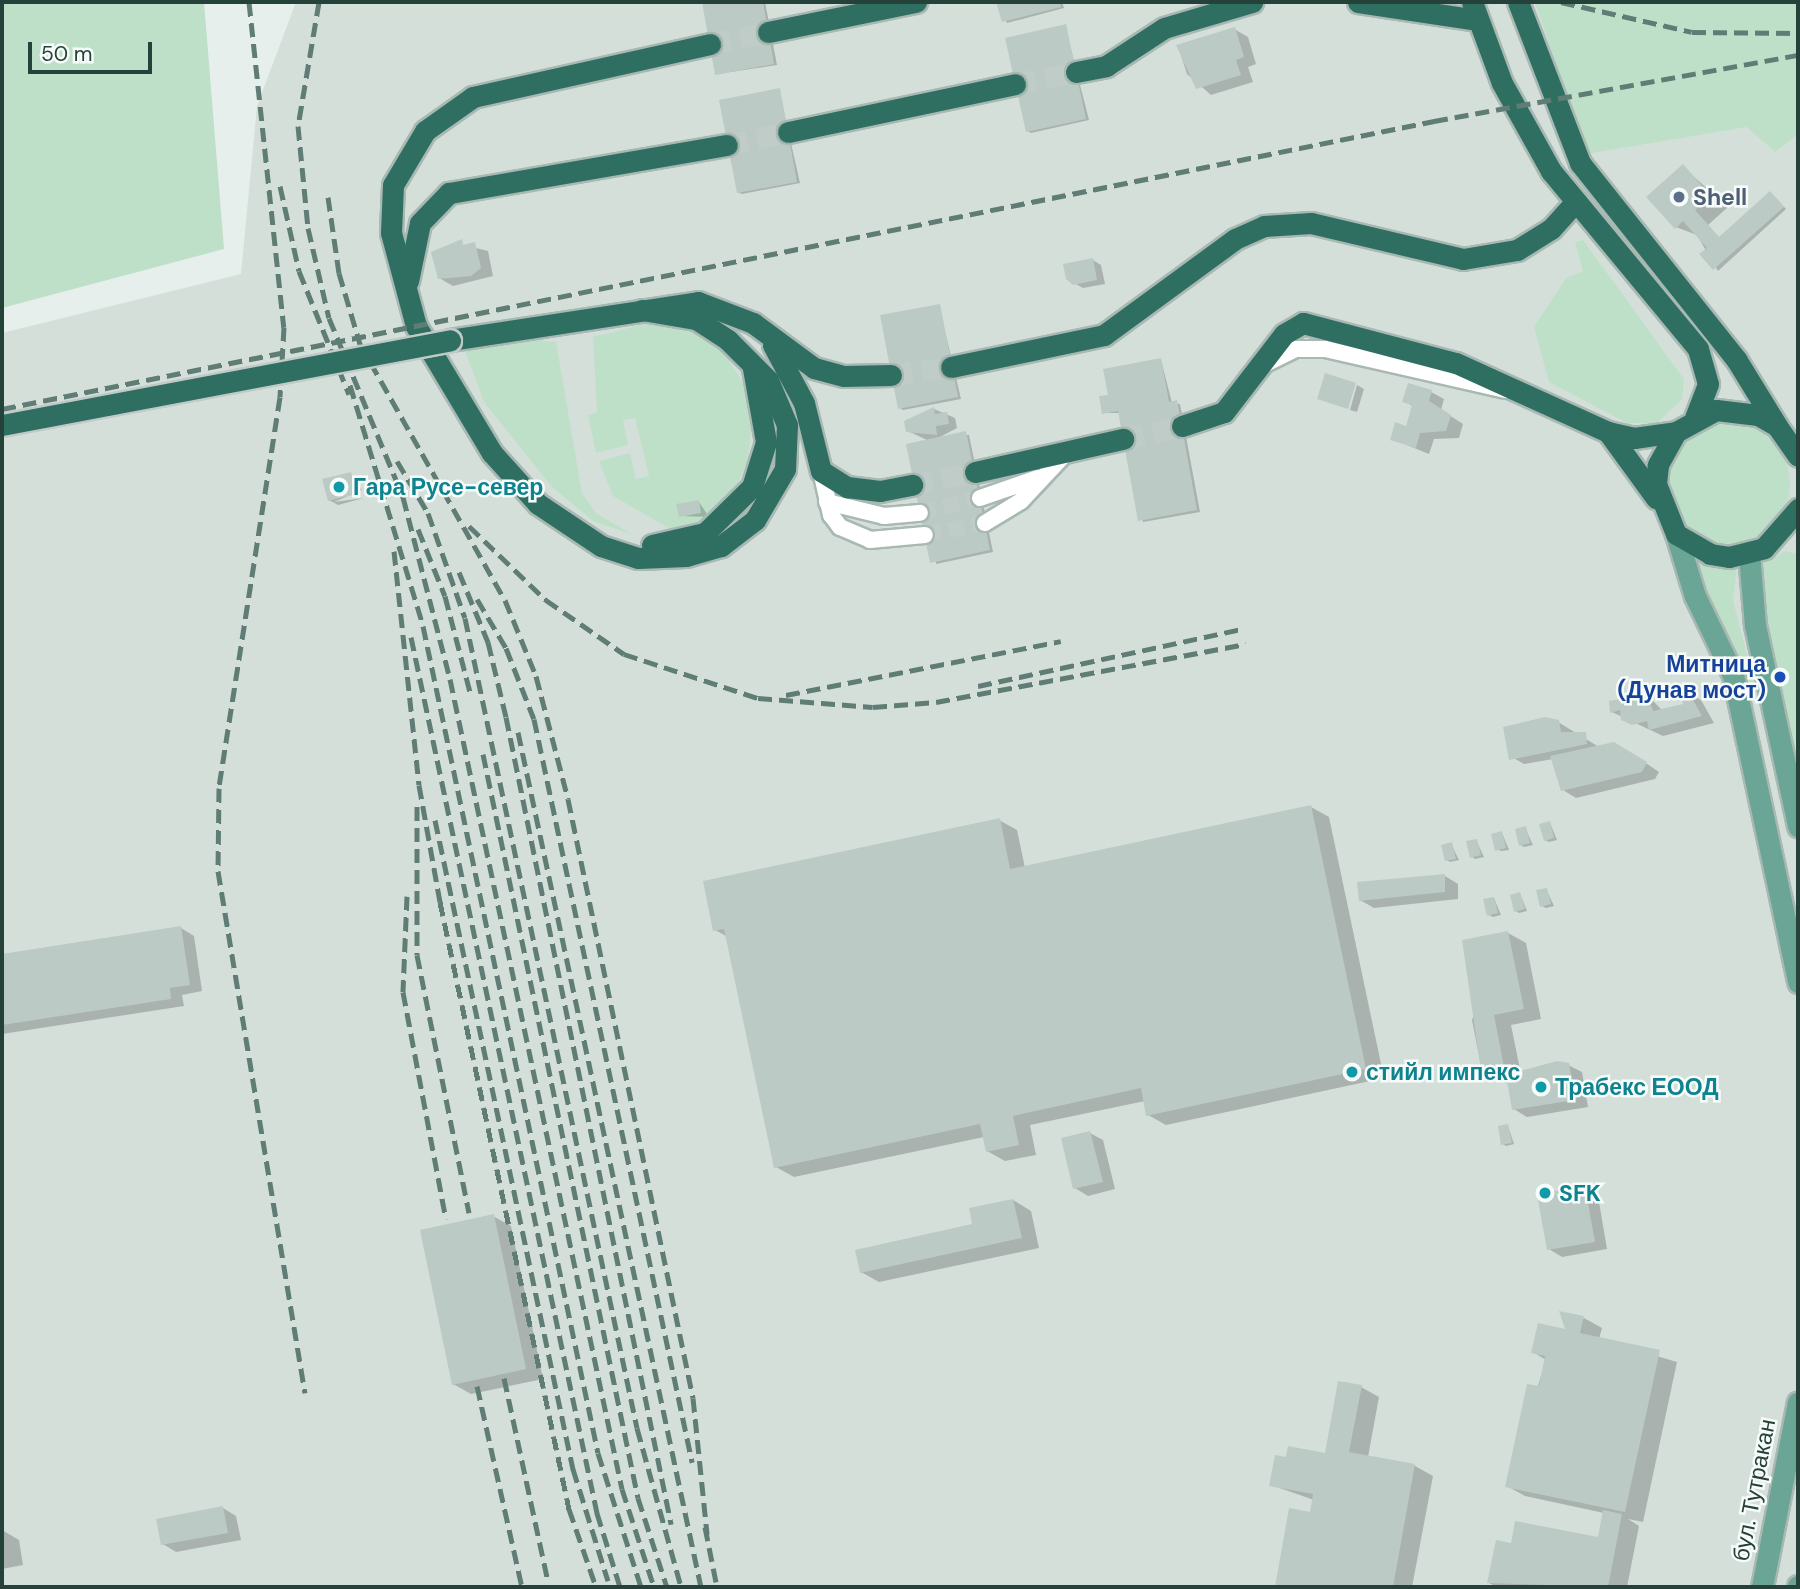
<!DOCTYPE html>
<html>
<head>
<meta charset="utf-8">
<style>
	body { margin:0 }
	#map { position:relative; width:1800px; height:1589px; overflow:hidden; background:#e6efeb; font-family:"DM Sans",sans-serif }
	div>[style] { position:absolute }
	.built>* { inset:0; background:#d4dfda }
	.green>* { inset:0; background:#bfe0c8 }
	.round { border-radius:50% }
	.shadow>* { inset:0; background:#0003 }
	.building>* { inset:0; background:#bbcac4 }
	.street-tunnel>* { height:16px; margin-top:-8px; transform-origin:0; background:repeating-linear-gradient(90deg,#bfccc8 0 16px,transparent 0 24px) }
	.highway-tunnel>* { height:21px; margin-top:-10.5px; transform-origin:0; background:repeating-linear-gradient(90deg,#bfccc8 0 21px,transparent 0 31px) }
	.roads { filter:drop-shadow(2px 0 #a8b8b2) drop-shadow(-2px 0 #a8b8b2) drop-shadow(0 2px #a8b8b2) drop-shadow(0 -2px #a8b8b2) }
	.street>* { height:16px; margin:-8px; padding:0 8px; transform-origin:8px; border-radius:8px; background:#fff }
	.primary>* { height:21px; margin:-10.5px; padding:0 10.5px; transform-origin:10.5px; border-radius:10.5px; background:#6aa596 }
	.highway>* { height:21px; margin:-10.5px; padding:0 10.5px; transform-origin:10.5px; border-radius:10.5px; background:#2f6f62 }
	.rail>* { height:5px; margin-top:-2.5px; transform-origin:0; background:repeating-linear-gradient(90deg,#5f7d75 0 14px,transparent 0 21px) }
	.bridges { filter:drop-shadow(2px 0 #c2cac8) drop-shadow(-2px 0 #c2cac8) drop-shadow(0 2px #c2cac8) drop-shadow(0 -2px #c2cac8) }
	.highway-bridge>* { height:21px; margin:-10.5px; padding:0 10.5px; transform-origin:10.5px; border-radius:10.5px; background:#2f6f62 }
	.dots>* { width:19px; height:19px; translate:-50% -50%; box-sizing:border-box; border:4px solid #f7fbf9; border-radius:50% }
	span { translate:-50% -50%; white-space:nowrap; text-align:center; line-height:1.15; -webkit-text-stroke:5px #f7fbf9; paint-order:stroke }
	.service-label { font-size:23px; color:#4e5e75; font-weight:700 }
	.left { translate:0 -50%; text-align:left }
	.culture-label { font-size:23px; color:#0d838f; font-weight:700 }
	.transit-label { font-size:23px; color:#164399; font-weight:700 }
	.right { translate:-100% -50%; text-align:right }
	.street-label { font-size:23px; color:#24423a }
	.frame { position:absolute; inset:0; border:4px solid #24423a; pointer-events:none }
	.scale { position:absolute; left:28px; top:42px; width:124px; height:32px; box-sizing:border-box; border:4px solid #24423a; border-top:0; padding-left:9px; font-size:21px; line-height:24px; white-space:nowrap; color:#24423a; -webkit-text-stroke:5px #f7fbf9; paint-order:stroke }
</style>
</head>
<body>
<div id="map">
	<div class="built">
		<div style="clip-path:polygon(296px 2px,1798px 2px,1798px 1587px,2px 1587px,2px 333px,241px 274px,257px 106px)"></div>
	</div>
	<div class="green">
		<div style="clip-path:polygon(2px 2px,204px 2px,224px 249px,2px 308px)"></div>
		<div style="clip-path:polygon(1535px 2px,1798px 2px,1798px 134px,1775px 152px,1747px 127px,1586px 154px)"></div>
		<div style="clip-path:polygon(1583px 240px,1684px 379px,1682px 399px,1657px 423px,1627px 423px,1549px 382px,1534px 327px,1566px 278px,1583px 271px,1575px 242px)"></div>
		<div style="clip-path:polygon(648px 323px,693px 333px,725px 354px,745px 386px,752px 421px,748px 460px,736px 487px,715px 512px,689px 527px,672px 530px,613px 496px,599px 461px,630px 453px,636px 479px,649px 476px,635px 418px,623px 420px,628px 445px,596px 453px,588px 415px,597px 412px,593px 337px)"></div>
		<div style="clip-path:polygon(515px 337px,556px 342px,582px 493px,596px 513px,633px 535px,593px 521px,552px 487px,484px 402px,464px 348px)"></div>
		<div class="round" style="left:1666px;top:422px;width:124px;height:124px"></div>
		<div style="clip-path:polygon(1786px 551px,1798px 555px,1795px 761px,1765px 636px,1758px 575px,1764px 562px)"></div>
		<div style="clip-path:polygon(1697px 557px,1737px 568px,1733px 600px,1757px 695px,1748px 698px,1716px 632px)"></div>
	</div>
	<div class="shadow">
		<div style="clip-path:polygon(703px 2px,765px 2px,777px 65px,717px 74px)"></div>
		<div style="clip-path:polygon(998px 2px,1062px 2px,1064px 8px,1007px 23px)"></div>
		<div style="clip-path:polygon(1065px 26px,1089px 120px,1031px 133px,1028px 131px)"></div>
		<div style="clip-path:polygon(1234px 29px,1248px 37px,1256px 64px,1248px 67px,1253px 82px,1211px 95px,1187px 74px,1178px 46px)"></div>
		<div style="clip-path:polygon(779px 90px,800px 183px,742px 194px,738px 192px)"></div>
		<div style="clip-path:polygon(1683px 167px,1728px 207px,1708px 225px,1720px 239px,1774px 196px,1786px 209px,1718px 271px,1697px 235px,1676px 227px)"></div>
		<div style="clip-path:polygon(456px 243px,488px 251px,493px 276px,453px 286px,439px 278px)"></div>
		<div style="clip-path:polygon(1093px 260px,1101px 265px,1105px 284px,1083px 288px,1074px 283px)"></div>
		<div style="clip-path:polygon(939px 306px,961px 399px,903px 410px,900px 408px)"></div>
		<div style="clip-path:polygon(1161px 360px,1172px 403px,1180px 404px,1200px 512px,1143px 522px,1120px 413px,1103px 413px,1110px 396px)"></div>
		<div style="clip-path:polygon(1357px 385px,1364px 389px,1357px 412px,1350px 410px)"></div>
		<div style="clip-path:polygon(1431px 392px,1444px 399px,1441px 410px,1463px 424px,1459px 438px,1434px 439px,1429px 454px,1392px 439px,1407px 428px,1414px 407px,1404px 401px)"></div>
		<div style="clip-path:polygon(934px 409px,955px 418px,957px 428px,940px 437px,969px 435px,993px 552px,936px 564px,929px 441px,908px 431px)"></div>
		<div style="clip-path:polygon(350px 474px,362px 490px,334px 502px,364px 498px,338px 505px,329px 500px)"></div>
		<div style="clip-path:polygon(699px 502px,709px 517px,680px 516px)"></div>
		<div style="clip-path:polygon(1688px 693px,1701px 700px,1714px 723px,1663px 736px,1612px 712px,1647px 695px,1663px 711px,1685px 705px)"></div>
		<div style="clip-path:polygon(1558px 722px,1599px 747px,1628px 751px,1659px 772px,1655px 779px,1576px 798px,1563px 790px,1553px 759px,1524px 764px,1510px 756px)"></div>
		<div style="clip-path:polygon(1311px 807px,1329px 817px,1384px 1078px,1166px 1125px,1148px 1115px,1145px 1101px,1030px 1125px,1036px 1155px,1005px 1161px,987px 1151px,984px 1137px,794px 1177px,776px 1167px,728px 937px,715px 930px,999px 820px,1017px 830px,1025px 868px)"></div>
		<div style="clip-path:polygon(1550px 823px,1557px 840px,1549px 842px,1545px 840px)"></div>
		<div style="clip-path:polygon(1525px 828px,1533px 845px,1524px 847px,1521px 845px)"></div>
		<div style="clip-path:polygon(1502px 833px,1509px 850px,1501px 851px,1497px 849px)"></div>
		<div style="clip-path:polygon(1476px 840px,1484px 857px,1475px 859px,1472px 857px)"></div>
		<div style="clip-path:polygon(1451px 844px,1459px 860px,1450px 862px,1447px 860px)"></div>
		<div style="clip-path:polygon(1445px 876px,1458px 884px,1458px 899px,1374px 908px,1360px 900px)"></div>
		<div style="clip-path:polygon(1546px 889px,1554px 906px,1546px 908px,1542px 906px)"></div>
		<div style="clip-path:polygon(1520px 894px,1527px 911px,1519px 913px,1516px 911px)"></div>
		<div style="clip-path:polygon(1494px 898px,1501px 915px,1493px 917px,1489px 915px)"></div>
		<div style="clip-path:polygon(181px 928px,194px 936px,202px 991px,182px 995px,184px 1006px,2px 1034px,2px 955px)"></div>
		<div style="clip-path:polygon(1508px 933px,1526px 943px,1541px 1019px,1511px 1025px,1521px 1074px,1568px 1065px,1582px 1072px,1588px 1107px,1527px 1117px,1514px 1109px,1509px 1084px,1483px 1076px,1472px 1020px)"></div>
		<div style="clip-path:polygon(1508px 1126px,1514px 1144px,1506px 1146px,1503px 1144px)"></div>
		<div style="clip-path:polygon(1090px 1133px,1103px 1140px,1115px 1189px,1088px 1196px,1075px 1188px)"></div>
		<div style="clip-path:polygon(1584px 1188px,1598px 1196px,1607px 1249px,1562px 1257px,1549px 1249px)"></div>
		<div style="clip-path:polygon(1013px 1200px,1031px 1211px,1039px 1248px,879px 1282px,861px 1272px,974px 1225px)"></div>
		<div style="clip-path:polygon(493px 1216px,511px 1226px,543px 1379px,471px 1394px,453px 1384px)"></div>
		<div style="clip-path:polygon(1584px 1318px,1602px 1328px,1599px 1339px,1677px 1362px,1643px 1522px,1628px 1519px,1639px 1526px,1627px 1587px,1497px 1587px,1489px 1583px,1512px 1545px,1599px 1539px,1604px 1513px,1525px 1496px,1507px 1486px,1546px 1360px,1533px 1352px)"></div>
		<div style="clip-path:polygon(1361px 1387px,1379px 1397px,1368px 1457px,1415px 1466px,1433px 1476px,1412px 1587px,1276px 1587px,1290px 1510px,1311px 1514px,1314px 1500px,1271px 1485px,1287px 1459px,1326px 1455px)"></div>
		<div style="clip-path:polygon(223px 1508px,236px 1516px,241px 1540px,176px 1552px,163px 1544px)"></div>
		<div style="clip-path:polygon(2px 1530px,19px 1540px,23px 1565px,2px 1569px)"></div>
	</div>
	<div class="building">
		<div style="clip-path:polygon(702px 2px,763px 2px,774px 64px,715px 75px)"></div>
		<div style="clip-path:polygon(996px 2px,1060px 2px,1061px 7px,1002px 22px)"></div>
		<div style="clip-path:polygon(1066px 24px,1086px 119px,1026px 132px,1005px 38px)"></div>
		<div style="clip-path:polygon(1235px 27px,1244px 57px,1236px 60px,1241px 75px,1196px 89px,1176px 45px)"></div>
		<div style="clip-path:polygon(780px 88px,797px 182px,737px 193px,719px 100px)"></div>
		<div style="clip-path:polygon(1683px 164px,1711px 196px,1695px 210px,1719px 237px,1770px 191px,1784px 207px,1713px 270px,1699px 254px,1707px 248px,1683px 221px,1675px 229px,1646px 197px)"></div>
		<div style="clip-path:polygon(462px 239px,463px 245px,475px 242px,481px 268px,471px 276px,438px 279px,431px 252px)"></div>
		<div style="clip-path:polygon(1093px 258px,1097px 280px,1073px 285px,1066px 279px,1063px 264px)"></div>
		<div style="clip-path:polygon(940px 304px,958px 397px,898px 409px,880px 315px)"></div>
		<div style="clip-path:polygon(1161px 358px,1169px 402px,1177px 400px,1197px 510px,1138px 521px,1118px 411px,1102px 414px,1099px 396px,1108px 395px,1103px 369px)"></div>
		<div style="clip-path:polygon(1325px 373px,1356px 383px,1348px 409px,1317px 399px)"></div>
		<div style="clip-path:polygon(1408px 383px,1432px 390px,1429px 401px,1451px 415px,1446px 431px,1420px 433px,1416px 448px,1390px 440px,1395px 422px,1406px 426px,1412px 405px,1402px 402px)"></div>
		<div style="clip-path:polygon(934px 407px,935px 414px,947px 412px,949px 424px,936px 426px,937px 435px,906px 432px,904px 421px)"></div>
		<div style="clip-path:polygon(966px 431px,990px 550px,930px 563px,906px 444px)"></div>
		<div style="clip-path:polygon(351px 472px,356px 494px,328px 501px,322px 479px)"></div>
		<div style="clip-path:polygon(699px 500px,701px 513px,679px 517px,676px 504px)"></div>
		<div style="clip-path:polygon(1688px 691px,1702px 716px,1649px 730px,1647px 721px,1632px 725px,1621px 720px,1620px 710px,1610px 713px,1609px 701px,1647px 694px,1653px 711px,1683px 704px,1680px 693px)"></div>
		<div style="clip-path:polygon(1545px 717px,1559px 720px,1561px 732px,1586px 732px,1587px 744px,1509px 760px,1503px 727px)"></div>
		<div style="clip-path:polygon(1614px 742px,1647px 762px,1642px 772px,1561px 791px,1550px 756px)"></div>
		<div style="clip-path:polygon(1311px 805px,1366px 1069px,1146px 1116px,1141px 1088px,1013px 1116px,1019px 1145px,986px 1152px,980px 1124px,774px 1168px,724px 929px,713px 931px,703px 881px,1000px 818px,1010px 869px)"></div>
		<div style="clip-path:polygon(1550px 821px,1554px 838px,1544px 841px,1539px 824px)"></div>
		<div style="clip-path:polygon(1526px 826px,1530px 843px,1519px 846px,1515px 829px)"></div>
		<div style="clip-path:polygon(1502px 831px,1506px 848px,1495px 851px,1491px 834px)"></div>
		<div style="clip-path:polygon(1477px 839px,1481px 855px,1470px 858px,1466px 841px)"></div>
		<div style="clip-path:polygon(1452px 842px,1456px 859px,1445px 861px,1441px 845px)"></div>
		<div style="clip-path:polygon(1445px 874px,1445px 892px,1359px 901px,1357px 882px)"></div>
		<div style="clip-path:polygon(1547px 888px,1551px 904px,1540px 907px,1536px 890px)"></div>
		<div style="clip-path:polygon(1520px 892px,1525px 909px,1514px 912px,1510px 895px)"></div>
		<div style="clip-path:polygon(1494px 897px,1498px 913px,1487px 916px,1483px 899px)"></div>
		<div style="clip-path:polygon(181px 926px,190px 985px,170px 988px,171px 999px,2px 1025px,2px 954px)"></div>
		<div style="clip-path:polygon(1508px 931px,1524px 1009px,1494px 1015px,1505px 1072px,1482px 1077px,1462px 940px)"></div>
		<div style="clip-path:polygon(1557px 1061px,1569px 1063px,1575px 1100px,1512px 1110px,1506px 1075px)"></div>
		<div style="clip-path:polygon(1508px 1124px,1512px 1143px,1501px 1145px,1498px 1126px)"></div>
		<div style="clip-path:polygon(1090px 1131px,1103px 1182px,1073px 1189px,1061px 1138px)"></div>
		<div style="clip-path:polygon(1585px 1186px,1595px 1242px,1547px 1250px,1537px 1194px)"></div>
		<div style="clip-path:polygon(1013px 1199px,1022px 1238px,860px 1273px,855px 1250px,972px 1224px,969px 1208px)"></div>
		<div style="clip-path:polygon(494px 1214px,526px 1369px,452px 1385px,420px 1230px)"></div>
		<div style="clip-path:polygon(1559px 1311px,1584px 1316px,1580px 1333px,1660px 1350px,1625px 1512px,1505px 1487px,1527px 1384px,1539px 1386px,1545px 1356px,1531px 1353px,1538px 1323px,1565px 1329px)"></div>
		<div style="clip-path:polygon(1338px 1381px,1362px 1385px,1349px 1452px,1415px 1464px,1393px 1587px,1275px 1587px,1289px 1508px,1310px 1512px,1313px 1494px,1269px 1486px,1275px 1455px,1286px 1457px,1288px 1446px,1325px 1453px)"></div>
		<div style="clip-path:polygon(223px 1506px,228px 1533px,161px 1545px,156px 1519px)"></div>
		<div style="clip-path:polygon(1603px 1510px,1622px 1514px,1608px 1587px,1487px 1583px,1496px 1540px,1511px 1543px,1515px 1521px,1598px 1537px)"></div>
	</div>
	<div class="street-tunnel">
		<div style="left:920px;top:513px;width:62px;rotate:-14deg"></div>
		<div style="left:925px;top:535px;width:61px;rotate:-11.3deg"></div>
	</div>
	<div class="highway-tunnel">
		<div style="left:710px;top:44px;width:59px;rotate:-11.7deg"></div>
		<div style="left:1015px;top:84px;width:62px;rotate:-11.1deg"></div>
		<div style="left:727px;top:145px;width:62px;rotate:-12deg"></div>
		<div style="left:891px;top:375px;width:61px;rotate:-7.6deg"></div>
		<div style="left:1123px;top:439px;width:60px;rotate:-12.4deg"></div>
		<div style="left:912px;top:485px;width:64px;rotate:-11.7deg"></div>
	</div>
	<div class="roads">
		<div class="street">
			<div style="left:1261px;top:366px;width:39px;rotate:-26deg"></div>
			<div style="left:1296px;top:349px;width:29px"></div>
			<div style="left:1325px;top:349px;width:185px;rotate:12.8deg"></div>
			<div style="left:821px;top:471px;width:45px;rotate:77.2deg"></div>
			<div style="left:831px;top:515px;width:15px;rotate:53deg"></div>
			<div style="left:840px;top:527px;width:33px;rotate:23deg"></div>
			<div style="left:870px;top:540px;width:55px;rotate:-5.2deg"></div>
			<div style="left:980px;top:498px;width:61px;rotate:-19deg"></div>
			<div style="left:827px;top:502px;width:59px;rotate:13.8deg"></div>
			<div style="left:884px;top:516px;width:36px;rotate:-5deg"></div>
			<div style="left:985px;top:523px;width:42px;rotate:-31.4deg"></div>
			<div style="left:1021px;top:501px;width:66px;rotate:-46.8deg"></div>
		</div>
		<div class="primary">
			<div style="left:1676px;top:534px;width:65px;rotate:73deg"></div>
			<div style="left:1695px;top:596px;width:88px;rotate:64.3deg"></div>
			<div style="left:1733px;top:675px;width:314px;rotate:78deg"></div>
			<div style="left:1749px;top:554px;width:71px;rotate:85.2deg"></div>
			<div style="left:1755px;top:625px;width:206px;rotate:77.9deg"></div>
			<div style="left:1762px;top:1587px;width:188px;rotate:-79deg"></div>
			<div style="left:1798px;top:1587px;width:1px;rotate:-90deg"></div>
		</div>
		<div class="highway">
			<div style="left:1358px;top:2px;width:120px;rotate:8.6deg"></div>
			<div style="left:1472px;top:2px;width:86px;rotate:69.7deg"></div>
			<div style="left:1502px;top:83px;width:101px;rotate:60.9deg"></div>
			<div style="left:1551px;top:171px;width:231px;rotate:50.4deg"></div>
			<div style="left:1698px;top:349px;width:36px;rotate:74deg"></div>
			<div style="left:1708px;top:384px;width:36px;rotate:111deg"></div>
			<div style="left:1518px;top:2px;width:173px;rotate:68.9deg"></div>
			<div style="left:1580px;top:163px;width:251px;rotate:51.5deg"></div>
			<div style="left:1736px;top:359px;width:79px;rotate:58.5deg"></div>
			<div style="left:768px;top:32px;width:151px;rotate:-11.5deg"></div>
			<div style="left:1076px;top:72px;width:31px;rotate:-11deg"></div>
			<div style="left:1106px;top:66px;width:69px;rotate:-33.2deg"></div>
			<div style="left:1164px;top:28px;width:92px;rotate:-16.5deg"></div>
			<div style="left:788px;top:132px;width:232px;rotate:-11.9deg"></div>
			<div style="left:408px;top:281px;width:59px;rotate:-78.3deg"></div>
			<div style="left:420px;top:223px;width:42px;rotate:-46deg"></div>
			<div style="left:449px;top:193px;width:282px;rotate:-9.8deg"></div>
			<div style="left:642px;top:310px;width:55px;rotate:9.5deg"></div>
			<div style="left:696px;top:319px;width:38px;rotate:33deg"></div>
			<div style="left:728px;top:340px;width:57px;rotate:45deg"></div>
			<div style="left:768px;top:380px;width:49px;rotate:67.1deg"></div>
			<div style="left:787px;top:425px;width:44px;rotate:92.6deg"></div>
			<div style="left:785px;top:469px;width:59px;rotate:120.5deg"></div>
			<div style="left:755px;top:520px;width:43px;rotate:142.6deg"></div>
			<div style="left:721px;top:546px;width:36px;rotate:164deg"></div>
			<div style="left:686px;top:556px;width:48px;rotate:177.6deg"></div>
			<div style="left:638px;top:558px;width:39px;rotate:-162deg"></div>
			<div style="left:601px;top:546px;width:76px;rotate:-146.3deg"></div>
			<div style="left:538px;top:504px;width:69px;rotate:-132deg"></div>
			<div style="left:492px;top:453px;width:148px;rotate:-120.9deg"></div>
			<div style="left:416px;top:326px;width:96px;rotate:-105deg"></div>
			<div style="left:391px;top:233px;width:48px;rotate:-87.6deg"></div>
			<div style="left:393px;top:185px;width:63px;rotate:-59.3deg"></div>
			<div style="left:425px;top:131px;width:59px;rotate:-35.3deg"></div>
			<div style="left:473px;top:97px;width:243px;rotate:-12.6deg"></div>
			<div style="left:450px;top:340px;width:251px;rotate:-8.7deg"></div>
			<div style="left:698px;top:302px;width:59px;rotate:20.9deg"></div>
			<div style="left:753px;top:323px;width:76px;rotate:36.4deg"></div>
			<div style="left:814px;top:368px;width:31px;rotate:15deg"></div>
			<div style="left:844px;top:376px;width:47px;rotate:-1.2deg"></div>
			<div style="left:773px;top:345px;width:66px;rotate:61.9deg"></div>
			<div style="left:804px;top:403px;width:70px;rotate:76deg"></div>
			<div style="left:821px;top:471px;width:31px;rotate:32deg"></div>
			<div style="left:847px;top:487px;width:33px;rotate:7deg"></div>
			<div style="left:880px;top:491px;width:33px;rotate:-11deg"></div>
			<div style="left:951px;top:367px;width:156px;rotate:-11.8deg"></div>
			<div style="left:1104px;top:335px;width:162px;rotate:-36.2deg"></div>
			<div style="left:1235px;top:239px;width:32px;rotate:-24deg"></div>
			<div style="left:1264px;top:226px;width:47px;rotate:-3.7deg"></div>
			<div style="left:1311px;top:223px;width:156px;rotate:13.3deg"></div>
			<div style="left:1463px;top:259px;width:55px;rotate:-9.5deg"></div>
			<div style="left:1517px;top:250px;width:40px;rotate:-32deg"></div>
			<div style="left:1551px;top:229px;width:36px;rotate:-48deg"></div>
			<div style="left:1182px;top:426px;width:44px;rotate:-18.4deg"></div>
			<div style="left:1224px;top:412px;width:98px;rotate:-52.4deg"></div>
			<div style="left:1284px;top:334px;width:22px;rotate:-30deg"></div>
			<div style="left:1303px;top:323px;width:158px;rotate:14.7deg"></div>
			<div style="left:1456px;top:363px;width:167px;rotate:24.4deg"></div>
			<div style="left:1608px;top:432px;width:27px;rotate:13deg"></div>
			<div style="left:1634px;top:438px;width:42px;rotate:-8.1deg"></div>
			<div style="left:1608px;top:432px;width:82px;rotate:54deg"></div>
			<div style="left:1798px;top:456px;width:37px;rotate:-125deg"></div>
			<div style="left:1777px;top:426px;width:22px;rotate:-150deg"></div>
			<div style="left:1758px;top:415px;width:42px;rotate:-173.2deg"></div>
			<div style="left:1716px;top:410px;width:46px;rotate:151.2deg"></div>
			<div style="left:1676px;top:432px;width:38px;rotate:119deg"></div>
			<div style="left:1658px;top:465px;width:19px;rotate:96deg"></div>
			<div style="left:1656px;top:484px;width:54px;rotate:68.2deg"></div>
			<div style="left:1676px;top:534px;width:39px;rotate:30deg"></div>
			<div style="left:1710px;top:554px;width:19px;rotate:9deg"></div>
			<div style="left:1729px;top:557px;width:36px;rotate:-14deg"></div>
			<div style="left:1764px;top:548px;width:52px;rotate:-48.9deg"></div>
			<div style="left:975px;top:472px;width:152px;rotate:-12.6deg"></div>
			<div style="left:652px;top:545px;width:54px;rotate:-12.8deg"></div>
			<div style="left:705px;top:533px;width:66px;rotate:-44.4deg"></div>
			<div style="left:752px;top:487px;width:47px;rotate:-72.7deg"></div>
			<div style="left:766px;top:442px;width:75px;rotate:-100deg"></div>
		</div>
	</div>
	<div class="rail">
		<div style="left:249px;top:2px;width:327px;rotate:83.9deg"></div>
		<div style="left:284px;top:327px;width:70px;rotate:93.3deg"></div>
		<div style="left:280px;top:397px;width:396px;rotate:98.9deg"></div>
		<div style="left:219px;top:788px;width:83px;rotate:90.7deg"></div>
		<div style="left:218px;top:871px;width:529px;rotate:80.54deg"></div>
		<div style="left:319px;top:2px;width:126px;rotate:99.6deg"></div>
		<div style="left:298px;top:126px;width:102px;rotate:84.4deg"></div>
		<div style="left:308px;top:228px;width:92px;rotate:76.9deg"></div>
		<div style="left:329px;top:318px;width:194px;rotate:67.5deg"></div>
		<div style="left:403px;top:497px;width:188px;rotate:75.5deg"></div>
		<div style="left:450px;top:679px;width:828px;rotate:78.01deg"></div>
		<div style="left:622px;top:1489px;width:103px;rotate:71.9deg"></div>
		<div style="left:1561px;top:2px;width:134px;rotate:12.9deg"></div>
		<div style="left:1692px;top:32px;width:106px;rotate:0.5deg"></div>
		<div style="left:280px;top:186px;width:87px;rotate:77.4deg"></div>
		<div style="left:299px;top:271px;width:133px;rotate:67.9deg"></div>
		<div style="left:328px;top:197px;width:77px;rotate:81.8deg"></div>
		<div style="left:339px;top:273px;width:74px;rotate:73.5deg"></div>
		<div style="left:360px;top:344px;width:294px;rotate:60.5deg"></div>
		<div style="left:505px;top:600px;width:82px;rotate:67.8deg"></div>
		<div style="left:536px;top:676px;width:127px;rotate:75.4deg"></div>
		<div style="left:568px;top:799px;width:612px;rotate:78.21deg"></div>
		<div style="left:693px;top:1398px;width:137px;rotate:84.1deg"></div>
		<div style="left:350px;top:385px;width:252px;rotate:73.1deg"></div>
		<div style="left:423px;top:626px;width:845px;rotate:78.05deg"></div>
		<div style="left:598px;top:1453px;width:141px;rotate:72.2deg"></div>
		<div style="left:2px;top:409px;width:1461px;rotate:-11.37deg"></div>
		<div style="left:1434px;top:121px;width:370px;rotate:-10.3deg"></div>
		<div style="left:397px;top:461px;width:61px;rotate:59.2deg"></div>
		<div style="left:428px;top:513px;width:111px;rotate:70.6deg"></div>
		<div style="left:465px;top:618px;width:828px;rotate:78.01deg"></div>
		<div style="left:637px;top:1428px;width:165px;rotate:74.5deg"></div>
		<div style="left:469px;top:526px;width:107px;rotate:43.9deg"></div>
		<div style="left:546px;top:600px;width:95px;rotate:34.7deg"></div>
		<div style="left:624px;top:654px;width:141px;rotate:18.2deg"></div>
		<div style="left:758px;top:698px;width:115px;rotate:4.5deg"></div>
		<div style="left:873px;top:707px;width:63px;rotate:-4.5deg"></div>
		<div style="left:936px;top:702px;width:315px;rotate:-10.6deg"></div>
		<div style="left:418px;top:529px;width:72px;rotate:68.1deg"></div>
		<div style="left:445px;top:596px;width:103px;rotate:75.4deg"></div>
		<div style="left:394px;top:551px;width:235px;rotate:83.9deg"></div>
		<div style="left:419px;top:785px;width:119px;rotate:79.8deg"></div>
		<div style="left:440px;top:902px;width:621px;rotate:78deg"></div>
		<div style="left:569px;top:1509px;width:83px;rotate:70.9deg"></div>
		<div style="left:459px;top:572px;width:76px;rotate:67.5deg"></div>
		<div style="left:488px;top:642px;width:77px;rotate:76.5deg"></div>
		<div style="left:506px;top:717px;width:824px;rotate:78.44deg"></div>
		<div style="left:477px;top:599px;width:57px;rotate:59.4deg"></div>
		<div style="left:506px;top:648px;width:76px;rotate:68.5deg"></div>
		<div style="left:534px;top:719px;width:760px;rotate:77.99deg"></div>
		<div style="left:411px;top:637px;width:896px;rotate:78.01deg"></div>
		<div style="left:597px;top:1513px;width:77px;rotate:72.7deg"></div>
		<div style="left:978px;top:686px;width:269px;rotate:-12.2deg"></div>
		<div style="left:786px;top:695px;width:280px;rotate:-11.1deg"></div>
		<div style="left:518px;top:732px;width:874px;rotate:77.92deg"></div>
		<div style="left:483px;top:754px;width:760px;rotate:78.23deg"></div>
		<div style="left:638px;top:1498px;width:94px;rotate:72deg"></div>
		<div style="left:417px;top:806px;width:149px;rotate:90deg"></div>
		<div style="left:417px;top:955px;width:263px;rotate:78.6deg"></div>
		<div style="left:435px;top:820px;width:664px;rotate:78deg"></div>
		<div style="left:573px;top:1469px;width:117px;rotate:72.6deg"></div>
		<div style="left:407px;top:896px;width:96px;rotate:92.4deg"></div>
		<div style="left:403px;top:992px;width:231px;rotate:79.3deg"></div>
		<div style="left:504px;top:1378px;width:209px;rotate:77.8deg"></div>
		<div style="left:477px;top:1386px;width:206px;rotate:77.4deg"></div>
		<div style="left:705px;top:1527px;width:61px;rotate:78.7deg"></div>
	</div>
	<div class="bridges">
		<div class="highway-bridge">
			<div style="left:2px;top:425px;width:456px;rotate:-10.7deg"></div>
		</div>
	</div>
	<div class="dots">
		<div style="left:1679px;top:197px;background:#5c6f8a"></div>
		<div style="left:339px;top:487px;background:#0f9aa8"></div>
		<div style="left:1780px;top:677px;background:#1a4fb4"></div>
		<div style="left:1352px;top:1072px;background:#0f9aa8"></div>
		<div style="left:1541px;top:1087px;background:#0f9aa8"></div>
		<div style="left:1545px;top:1193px;background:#0f9aa8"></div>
	</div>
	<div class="service-label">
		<span class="left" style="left:1693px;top:197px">Shell</span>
	</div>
	<div class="culture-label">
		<span class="left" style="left:353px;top:487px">Гара Русе-север</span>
		<span class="left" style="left:1366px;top:1072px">стийл импекс</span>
		<span class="left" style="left:1555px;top:1087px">Трабекс ЕООД</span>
		<span class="left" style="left:1559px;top:1193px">SFK</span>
	</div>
	<div class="transit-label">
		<span class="right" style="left:1766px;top:677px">Митница<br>(Дунав мост)</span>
	</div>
	<div class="street-label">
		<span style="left:1754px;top:1490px;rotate:-79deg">бул. Тутракан</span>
	</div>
	<div class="frame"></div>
	<div class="scale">50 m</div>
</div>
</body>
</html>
